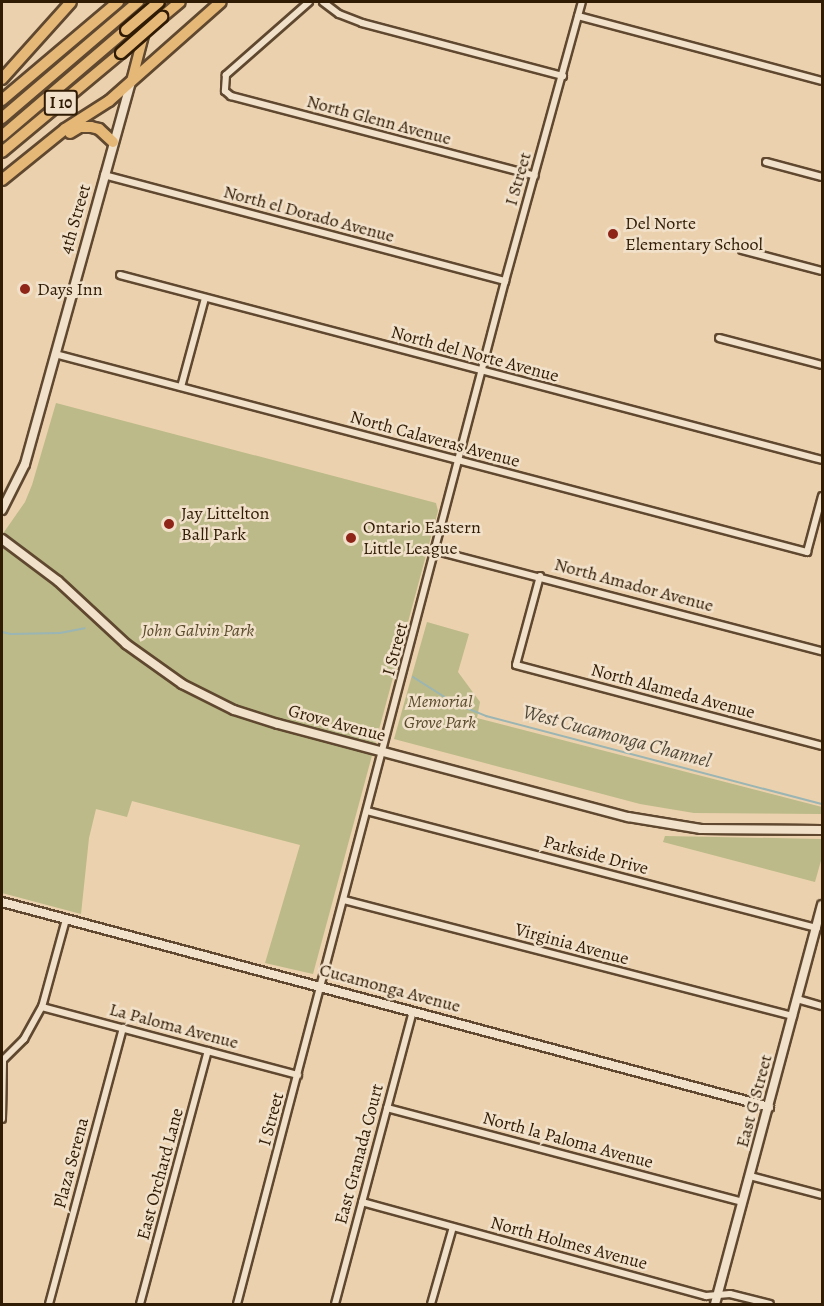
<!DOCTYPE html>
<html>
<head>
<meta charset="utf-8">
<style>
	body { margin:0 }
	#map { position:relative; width:824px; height:1306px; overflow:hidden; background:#ebd1ae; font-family:Alegreya,serif }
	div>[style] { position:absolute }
	.green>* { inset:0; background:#bbba88 }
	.stream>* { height:2px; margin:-1px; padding:0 1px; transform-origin:1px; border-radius:1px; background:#9ab5b3 }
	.roads { filter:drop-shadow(2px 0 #5f482f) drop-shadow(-2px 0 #5f482f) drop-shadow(0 2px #5f482f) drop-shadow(0 -2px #5f482f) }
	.street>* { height:6px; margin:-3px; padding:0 3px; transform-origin:3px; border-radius:3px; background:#f2e1ca }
	.secondary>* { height:8px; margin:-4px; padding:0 4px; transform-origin:4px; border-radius:4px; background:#f2e1ca }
	.primary>* { height:9px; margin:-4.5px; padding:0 4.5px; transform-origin:4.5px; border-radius:4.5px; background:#e6b877 }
	.highway>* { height:10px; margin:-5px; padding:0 5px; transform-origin:5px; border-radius:5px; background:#e6b877 }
	.bridges { filter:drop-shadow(2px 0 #301b05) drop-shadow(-2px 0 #301b05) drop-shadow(0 2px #301b05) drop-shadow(0 -2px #301b05) }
	.highway-bridge>* { height:10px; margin:-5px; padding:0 5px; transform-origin:5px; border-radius:5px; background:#e6b877 }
	.dots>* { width:16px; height:16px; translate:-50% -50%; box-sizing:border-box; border:3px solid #f2e1ca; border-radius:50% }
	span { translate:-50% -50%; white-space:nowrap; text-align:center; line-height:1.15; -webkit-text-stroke:5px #f2e1ca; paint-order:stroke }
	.shield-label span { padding:2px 4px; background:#f2e1ca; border:2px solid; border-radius:4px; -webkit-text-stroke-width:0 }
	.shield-label { font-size:16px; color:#301b05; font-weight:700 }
	.street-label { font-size:18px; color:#301b05 }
	.poi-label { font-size:18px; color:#301b05 }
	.left { translate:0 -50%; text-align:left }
	.park-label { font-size:18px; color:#5a4b2c; font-style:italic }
	.water-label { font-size:20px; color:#504939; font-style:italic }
	.frame { position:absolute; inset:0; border:3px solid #301b05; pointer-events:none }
</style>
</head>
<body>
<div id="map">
	<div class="green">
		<div style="clip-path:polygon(56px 403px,436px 503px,438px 511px,313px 974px,265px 963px,300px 845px,132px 801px,127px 817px,96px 809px,89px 838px,81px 914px,2px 893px,2px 535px,25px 502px,32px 485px)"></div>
		<div style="clip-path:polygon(427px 622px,469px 634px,458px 672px,480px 702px,477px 718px,822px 807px,822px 814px,694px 813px,640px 804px,394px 739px)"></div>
		<div style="clip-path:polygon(665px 836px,821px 839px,822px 857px,815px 882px,663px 842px)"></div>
	</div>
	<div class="stream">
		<div style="left:2px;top:632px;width:9px;rotate:13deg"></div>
		<div style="left:11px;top:634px;width:49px;rotate:-1.2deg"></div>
		<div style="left:60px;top:633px;width:25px;rotate:-11deg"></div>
		<div style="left:413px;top:677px;width:49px;rotate:32.4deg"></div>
		<div style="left:454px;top:703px;width:35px;rotate:22deg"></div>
		<div style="left:486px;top:716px;width:347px;rotate:14.7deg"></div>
	</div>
	<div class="roads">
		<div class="street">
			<div style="left:309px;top:2px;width:111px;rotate:138.7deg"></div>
			<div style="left:226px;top:75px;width:16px;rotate:94deg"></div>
			<div style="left:225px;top:91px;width:8px;rotate:40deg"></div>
			<div style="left:231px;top:96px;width:314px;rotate:14.7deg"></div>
			<div style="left:323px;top:2px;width:20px;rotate:37deg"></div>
			<div style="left:339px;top:14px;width:25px;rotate:21deg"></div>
			<div style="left:362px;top:23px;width:208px;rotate:14.8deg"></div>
			<div style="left:578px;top:16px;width:253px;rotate:14.9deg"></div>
			<div style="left:766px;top:162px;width:58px;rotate:15deg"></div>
			<div style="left:104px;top:175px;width:415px;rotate:14.8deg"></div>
			<div style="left:742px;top:250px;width:83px;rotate:14.7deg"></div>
			<div style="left:120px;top:275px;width:726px;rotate:14.76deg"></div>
			<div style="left:719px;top:338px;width:106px;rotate:14.7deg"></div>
			<div style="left:55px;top:354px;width:778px;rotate:14.75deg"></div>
			<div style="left:807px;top:552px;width:58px;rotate:-75deg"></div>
			<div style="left:181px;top:387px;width:92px;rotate:-74.9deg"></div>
			<div style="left:437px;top:551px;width:398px;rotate:14.6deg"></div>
			<div style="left:540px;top:576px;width:92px;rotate:105.1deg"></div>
			<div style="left:516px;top:665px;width:317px;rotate:14.8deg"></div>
			<div style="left:367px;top:811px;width:465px;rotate:14.6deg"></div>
			<div style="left:344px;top:900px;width:464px;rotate:14.5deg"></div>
			<div style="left:797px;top:999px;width:26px;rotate:16deg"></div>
			<div style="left:42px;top:1007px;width:265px;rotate:14.9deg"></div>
			<div style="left:387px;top:1108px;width:367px;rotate:14.8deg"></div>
			<div style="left:2px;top:1119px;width:59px;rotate:-89deg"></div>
			<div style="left:3px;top:1060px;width:30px;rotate:-45deg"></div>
			<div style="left:24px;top:1039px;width:37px;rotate:-61deg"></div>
			<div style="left:42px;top:1007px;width:91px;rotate:-74.7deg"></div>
			<div style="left:750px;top:1176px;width:74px;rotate:14.8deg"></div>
			<div style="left:362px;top:1202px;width:357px;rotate:15.3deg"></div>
			<div style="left:706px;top:1296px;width:24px;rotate:-5deg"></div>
			<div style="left:730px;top:1294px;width:41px;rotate:14deg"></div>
			<div style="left:49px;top:1304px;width:286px;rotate:-75deg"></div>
			<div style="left:140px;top:1304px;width:262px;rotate:-75deg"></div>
			<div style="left:237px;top:1304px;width:1058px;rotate:-75.32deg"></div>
			<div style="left:505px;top:281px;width:289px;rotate:-74.6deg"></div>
			<div style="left:335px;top:1304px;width:303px;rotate:-75.1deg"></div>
			<div style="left:431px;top:1304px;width:80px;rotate:-74.1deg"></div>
		</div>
		<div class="secondary">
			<div style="left:2px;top:510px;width:51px;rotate:-63.4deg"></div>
			<div style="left:25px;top:464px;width:397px;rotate:-74.5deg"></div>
			<div style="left:2px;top:539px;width:70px;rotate:36.9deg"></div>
			<div style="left:58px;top:581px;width:93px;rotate:42.8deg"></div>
			<div style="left:126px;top:644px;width:69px;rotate:35.5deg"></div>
			<div style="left:182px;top:684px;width:58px;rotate:26.6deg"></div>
			<div style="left:234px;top:710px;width:46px;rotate:17.7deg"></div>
			<div style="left:278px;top:724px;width:362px;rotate:14.9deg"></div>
			<div style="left:628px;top:817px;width:74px;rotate:9.3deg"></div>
			<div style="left:701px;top:829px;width:121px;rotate:0.5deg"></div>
			<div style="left:2px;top:902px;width:794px;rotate:14.96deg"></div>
			<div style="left:715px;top:1304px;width:413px;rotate:-75deg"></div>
		</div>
		<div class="primary">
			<div style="left:131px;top:81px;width:75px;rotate:-75.4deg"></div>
		</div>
		<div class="highway">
			<div style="left:162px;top:17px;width:23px;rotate:-40deg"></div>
			<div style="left:2px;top:79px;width:103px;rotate:-48.1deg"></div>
			<div style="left:2px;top:100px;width:152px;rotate:-40.2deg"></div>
			<div style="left:2px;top:118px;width:179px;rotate:-40.5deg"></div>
			<div style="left:70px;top:133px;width:12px;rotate:-31deg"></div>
			<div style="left:80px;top:127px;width:11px"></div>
			<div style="left:91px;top:127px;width:8px;rotate:14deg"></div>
			<div style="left:99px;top:129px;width:19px;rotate:43deg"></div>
			<div style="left:2px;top:136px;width:163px;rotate:-40.5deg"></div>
			<div style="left:2px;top:152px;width:155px;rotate:-39.8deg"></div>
			<div style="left:2px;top:180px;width:81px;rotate:-39deg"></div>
			<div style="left:65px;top:129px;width:52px;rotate:-32.5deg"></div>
			<div style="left:109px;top:101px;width:149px;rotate:-41.5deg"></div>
		</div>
	</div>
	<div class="bridges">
		<div class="highway-bridge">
			<div style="left:126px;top:30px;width:43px;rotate:-40.3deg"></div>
			<div style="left:121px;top:53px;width:55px;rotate:-41.3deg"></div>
		</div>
	</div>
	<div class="dots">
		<div style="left:613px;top:234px;background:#8f2418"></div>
		<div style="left:25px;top:289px;background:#8f2418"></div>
		<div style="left:169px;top:524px;background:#8f2418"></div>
		<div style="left:351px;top:538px;background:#8f2418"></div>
	</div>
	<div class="shield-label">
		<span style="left:61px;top:103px">I 10</span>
	</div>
	<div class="street-label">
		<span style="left:379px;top:120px;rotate:15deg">North Glenn Avenue</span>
		<span style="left:518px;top:179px;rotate:-74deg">I Street</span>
		<span style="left:309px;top:214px;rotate:15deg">North el Dorado Avenue</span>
		<span style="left:75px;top:219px;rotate:-74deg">4th Street</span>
		<span style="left:475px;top:354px;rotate:15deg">North del Norte Avenue</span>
		<span style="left:435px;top:439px;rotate:15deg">North Calaveras Avenue</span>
		<span style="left:634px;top:585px;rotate:15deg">North Amador Avenue</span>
		<span style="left:395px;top:649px;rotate:-75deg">I Street</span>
		<span style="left:673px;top:691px;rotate:15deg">North Alameda Avenue</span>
		<span style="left:337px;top:723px;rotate:15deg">Grove Avenue</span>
		<span style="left:596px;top:855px;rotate:15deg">Parkside Drive</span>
		<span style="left:572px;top:944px;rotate:15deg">Virginia Avenue</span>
		<span style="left:390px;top:988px;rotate:15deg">Cucamonga Avenue</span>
		<span style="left:174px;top:1026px;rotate:15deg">La Paloma Avenue</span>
		<span style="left:754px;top:1101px;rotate:-75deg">East G Street</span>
		<span style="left:271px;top:1119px;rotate:-75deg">I Street</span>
		<span style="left:568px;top:1140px;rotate:15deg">North la Paloma Avenue</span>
		<span style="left:359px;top:1154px;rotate:-75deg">East Granada Court</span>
		<span style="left:71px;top:1163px;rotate:-75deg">Plaza Serena</span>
		<span style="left:160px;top:1174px;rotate:-75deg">East Orchard Lane</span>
		<span style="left:569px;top:1243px;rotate:15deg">North Holmes Avenue</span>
	</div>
	<div class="poi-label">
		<span class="left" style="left:625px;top:234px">Del Norte<br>Elementary School</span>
		<span class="left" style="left:37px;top:289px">Days Inn</span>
		<span class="left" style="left:181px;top:524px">Jay Littelton<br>Ball Park</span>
		<span class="left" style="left:363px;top:538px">Ontario Eastern<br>Little League</span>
	</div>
	<div class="park-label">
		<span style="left:198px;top:630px">John Galvin Park</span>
		<span style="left:440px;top:712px">Memorial<br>Grove Park</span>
	</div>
	<div class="water-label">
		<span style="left:617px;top:736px;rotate:15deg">West Cucamonga Channel</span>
	</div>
	<div class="frame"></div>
</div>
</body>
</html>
